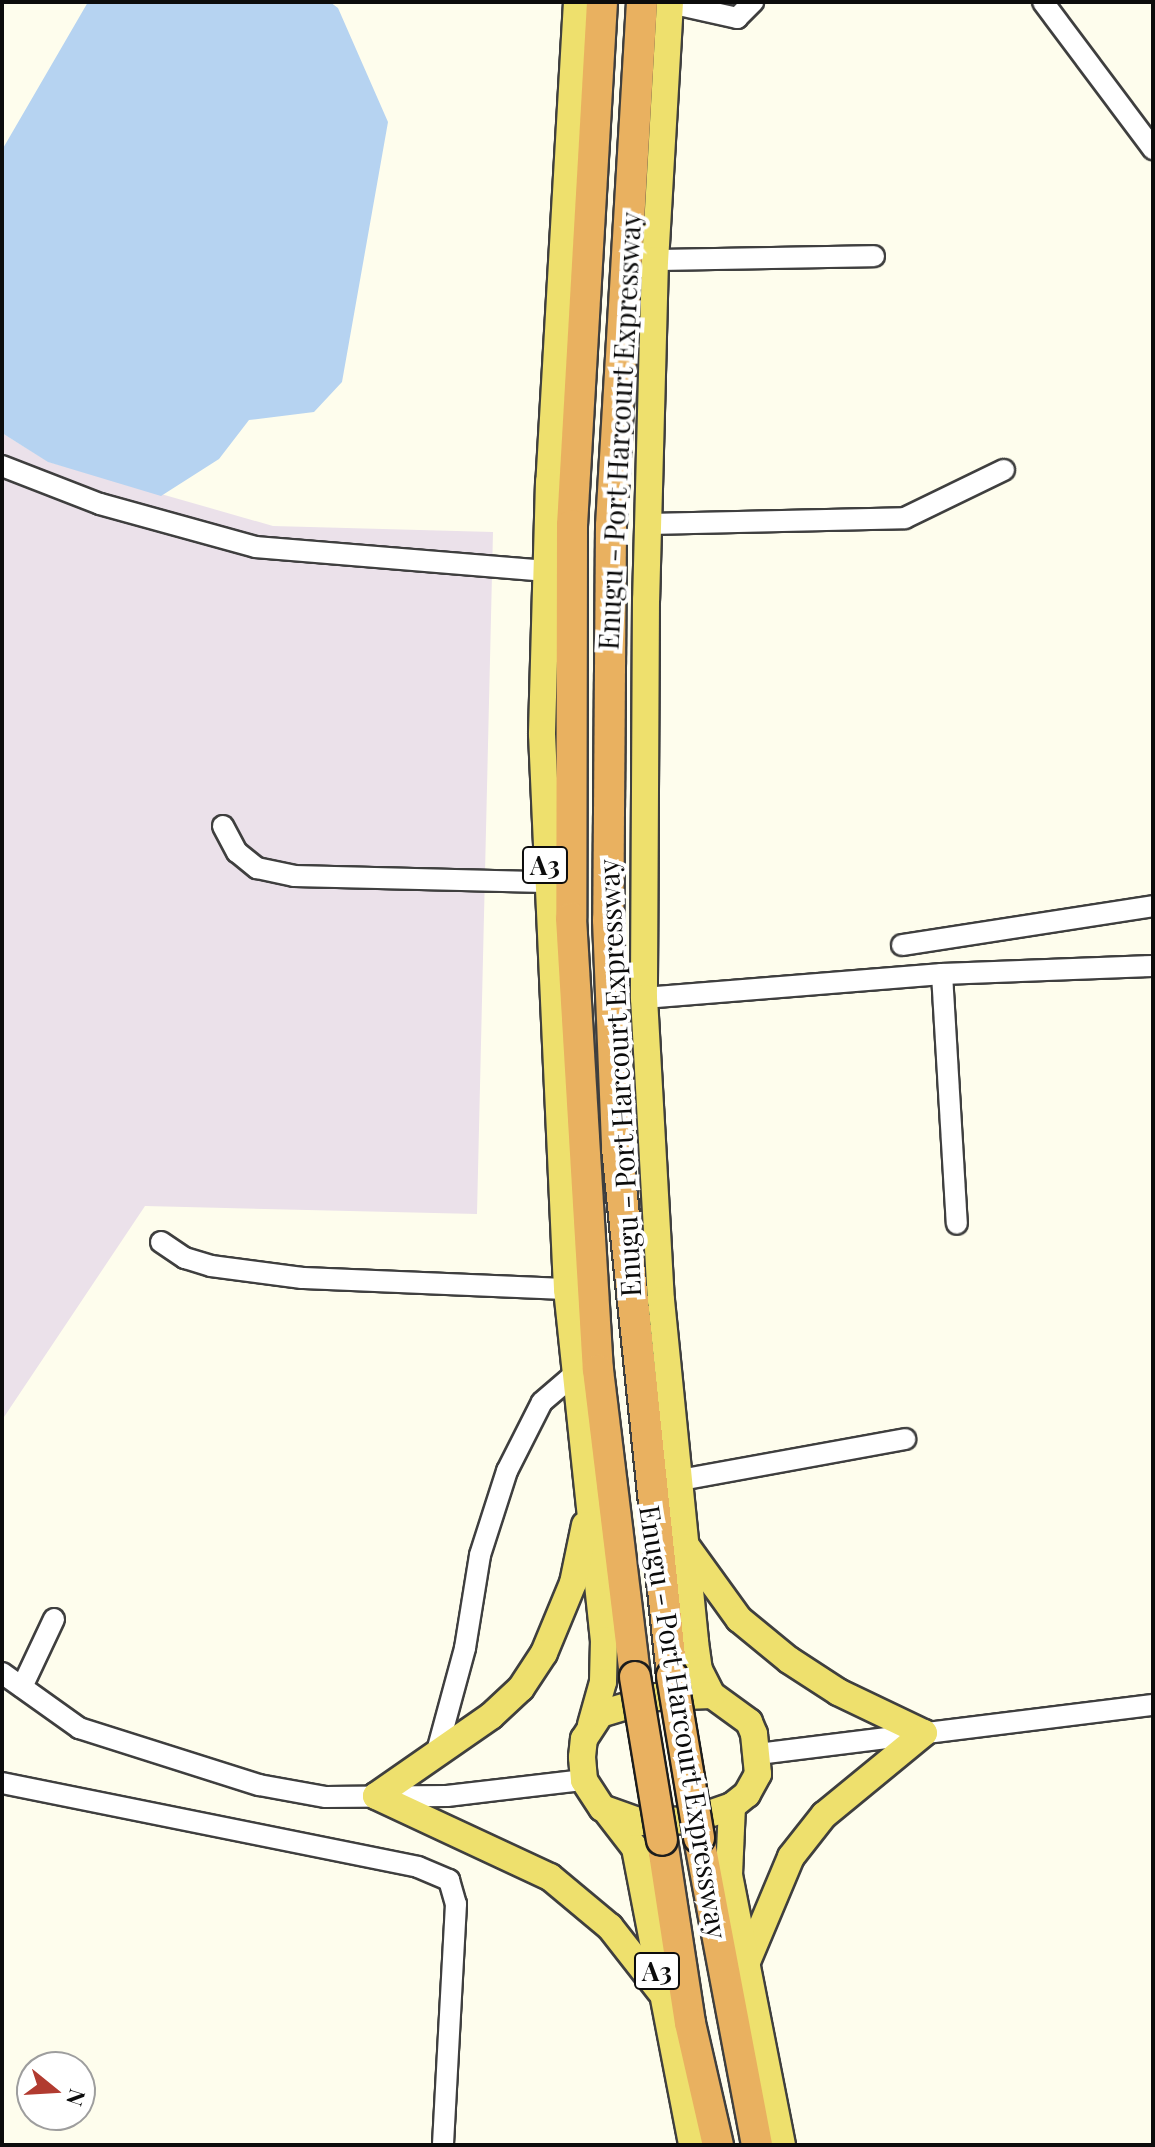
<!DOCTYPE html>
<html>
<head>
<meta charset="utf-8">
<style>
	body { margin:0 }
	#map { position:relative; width:1155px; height:2147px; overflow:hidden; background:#fefded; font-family:"Playfair Display",serif }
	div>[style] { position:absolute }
	.industrial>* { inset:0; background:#ebe1ea }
	.water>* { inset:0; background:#b6d3f1 }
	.roads { filter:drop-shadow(2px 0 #3f3f3f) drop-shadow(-2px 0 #3f3f3f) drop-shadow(0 2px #3f3f3f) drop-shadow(0 -2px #3f3f3f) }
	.minor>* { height:20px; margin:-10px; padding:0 10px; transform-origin:10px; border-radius:10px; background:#fff }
	.major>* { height:26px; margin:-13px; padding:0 13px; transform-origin:13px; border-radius:13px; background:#eee06d }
	.highway>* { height:30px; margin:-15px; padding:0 15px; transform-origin:15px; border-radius:15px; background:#e9b160 }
	.bridges { filter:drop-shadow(2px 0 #1d1d1d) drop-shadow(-2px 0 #1d1d1d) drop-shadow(0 2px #1d1d1d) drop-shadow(0 -2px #1d1d1d) }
	.highway-bridge>* { height:30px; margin:-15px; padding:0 15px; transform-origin:15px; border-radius:15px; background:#e9b160 }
	span { translate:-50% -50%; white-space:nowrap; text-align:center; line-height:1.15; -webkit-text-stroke:8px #fff; paint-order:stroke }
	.shield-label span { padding:2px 6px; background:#fff; border:2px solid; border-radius:6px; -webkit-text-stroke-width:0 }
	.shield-label { font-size:26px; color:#0c0c0c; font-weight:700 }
	.street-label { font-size:28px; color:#0c0c0c }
	.frame { position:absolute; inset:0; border:4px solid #0c0c0c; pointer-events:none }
	.north { position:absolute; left:16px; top:2051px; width:80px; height:80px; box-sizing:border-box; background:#fff; border:2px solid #9e9e9e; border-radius:50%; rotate:108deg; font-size:22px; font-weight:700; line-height:32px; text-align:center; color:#0c0c0c }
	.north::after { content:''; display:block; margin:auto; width:28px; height:36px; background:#b13b30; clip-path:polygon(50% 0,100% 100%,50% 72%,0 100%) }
</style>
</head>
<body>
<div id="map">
	<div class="industrial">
		<div style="clip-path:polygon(2px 433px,49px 462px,273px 526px,493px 532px,477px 1214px,145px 1206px,2px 1420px)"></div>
	</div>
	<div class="water">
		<div style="clip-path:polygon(88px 2px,330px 2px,338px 8px,388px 122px,342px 382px,314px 412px,249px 420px,219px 459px,161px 496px,48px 462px,2px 433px,2px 150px)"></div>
	</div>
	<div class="roads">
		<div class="minor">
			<div style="left:1043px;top:2px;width:184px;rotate:53.2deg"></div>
			<div style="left:670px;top:3px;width:69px;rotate:12.6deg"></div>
			<div style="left:737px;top:18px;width:23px;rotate:-45deg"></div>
			<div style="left:655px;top:260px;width:219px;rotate:-1deg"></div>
			<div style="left:2px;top:466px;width:105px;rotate:21.2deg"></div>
			<div style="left:100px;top:504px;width:162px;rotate:15.4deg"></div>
			<div style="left:256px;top:547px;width:291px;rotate:4.7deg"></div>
			<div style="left:648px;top:524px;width:257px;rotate:-1.3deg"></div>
			<div style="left:905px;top:518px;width:110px;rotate:-25.9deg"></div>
			<div style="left:223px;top:826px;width:30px;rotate:62deg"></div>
			<div style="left:237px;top:852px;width:26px;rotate:39deg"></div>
			<div style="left:257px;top:868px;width:38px;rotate:12deg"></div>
			<div style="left:294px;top:876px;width:251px;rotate:1.4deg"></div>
			<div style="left:902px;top:945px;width:254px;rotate:-8.8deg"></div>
			<div style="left:942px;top:974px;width:250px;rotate:86.6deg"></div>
			<div style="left:644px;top:998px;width:299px;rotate:-4.6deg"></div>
			<div style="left:942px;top:974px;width:211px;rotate:-2.2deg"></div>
			<div style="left:161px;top:1242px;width:29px;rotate:34deg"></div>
			<div style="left:185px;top:1258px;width:27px;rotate:17deg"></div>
			<div style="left:211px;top:1266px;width:92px;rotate:7.5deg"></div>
			<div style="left:302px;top:1278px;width:265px;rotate:2.4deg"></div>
			<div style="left:680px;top:1480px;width:229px;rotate:-10.3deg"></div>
			<div style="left:2px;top:1673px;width:95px;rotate:35.5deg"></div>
			<div style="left:79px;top:1728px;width:189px;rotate:17.6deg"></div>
			<div style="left:259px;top:1785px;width:68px;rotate:10.2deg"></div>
			<div style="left:326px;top:1797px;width:121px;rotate:-0.5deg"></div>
			<div style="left:447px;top:1796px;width:138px;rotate:-6.7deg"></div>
			<div style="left:22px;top:1687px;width:75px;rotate:-64.8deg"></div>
			<div style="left:758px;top:1754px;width:398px;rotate:-7.1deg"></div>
			<div style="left:436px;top:1755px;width:111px;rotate:-74.8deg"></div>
			<div style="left:465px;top:1648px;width:94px;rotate:-80.8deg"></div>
			<div style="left:480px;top:1555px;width:88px;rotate:-72.2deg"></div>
			<div style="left:507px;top:1471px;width:77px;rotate:-63.1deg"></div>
			<div style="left:542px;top:1402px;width:46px;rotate:-40.6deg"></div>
			<div style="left:2px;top:1783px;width:424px;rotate:11.4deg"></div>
			<div style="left:418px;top:1867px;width:34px;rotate:23deg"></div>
			<div style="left:449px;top:1880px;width:25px;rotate:74deg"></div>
			<div style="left:456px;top:1904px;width:241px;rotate:93.1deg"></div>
		</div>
		<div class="major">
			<div style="left:577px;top:2px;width:481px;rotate:93.3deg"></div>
			<div style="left:549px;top:482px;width:252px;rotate:91.6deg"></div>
			<div style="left:542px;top:734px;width:556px;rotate:87.42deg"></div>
			<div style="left:567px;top:1289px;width:353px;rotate:84deg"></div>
			<div style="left:604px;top:1640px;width:42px;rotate:91.4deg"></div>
			<div style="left:603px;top:1682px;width:45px;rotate:105.6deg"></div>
			<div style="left:670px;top:2px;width:258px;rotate:93.3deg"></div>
			<div style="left:655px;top:260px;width:340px;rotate:91.5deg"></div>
			<div style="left:646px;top:600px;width:398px;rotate:90.3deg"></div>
			<div style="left:644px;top:998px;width:302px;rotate:86.8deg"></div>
			<div style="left:661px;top:1300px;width:344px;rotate:84.3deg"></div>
			<div style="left:695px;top:1642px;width:28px;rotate:82deg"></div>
			<div style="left:699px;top:1670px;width:28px;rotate:63deg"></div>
			<div style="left:585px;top:1525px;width:59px;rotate:101.7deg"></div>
			<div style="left:573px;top:1583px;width:76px;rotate:112.5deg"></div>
			<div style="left:544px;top:1653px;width:42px;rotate:123.3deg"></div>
			<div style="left:521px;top:1688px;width:41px;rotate:137deg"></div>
			<div style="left:491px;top:1716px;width:140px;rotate:145.2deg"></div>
			<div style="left:376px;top:1796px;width:192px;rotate:25deg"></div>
			<div style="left:550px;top:1877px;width:78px;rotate:39.8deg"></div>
			<div style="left:610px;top:1927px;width:81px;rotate:52deg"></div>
			<div style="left:687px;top:1547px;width:89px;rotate:54.2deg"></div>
			<div style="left:739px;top:1619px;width:65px;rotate:39.4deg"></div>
			<div style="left:789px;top:1660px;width:59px;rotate:33.1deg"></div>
			<div style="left:838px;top:1692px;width:95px;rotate:25.5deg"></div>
			<div style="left:924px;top:1733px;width:129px;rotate:140.6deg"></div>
			<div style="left:824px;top:1815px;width:53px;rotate:128.2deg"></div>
			<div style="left:791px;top:1857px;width:116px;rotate:112.8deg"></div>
			<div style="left:712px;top:1695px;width:46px;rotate:36.1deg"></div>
			<div style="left:749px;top:1722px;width:13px;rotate:67deg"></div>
			<div style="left:754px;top:1734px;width:40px;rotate:84.3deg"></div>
			<div style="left:758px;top:1774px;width:23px;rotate:119deg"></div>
			<div style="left:747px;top:1794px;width:19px;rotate:141deg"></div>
			<div style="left:732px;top:1806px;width:42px;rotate:160.7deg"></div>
			<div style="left:692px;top:1820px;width:51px;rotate:177.8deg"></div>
			<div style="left:641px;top:1822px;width:41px;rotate:-160.3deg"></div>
			<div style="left:602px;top:1808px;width:33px;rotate:-123deg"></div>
			<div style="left:584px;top:1780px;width:23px;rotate:-95deg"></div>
			<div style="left:582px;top:1757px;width:18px;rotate:-84deg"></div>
			<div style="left:584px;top:1739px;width:30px;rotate:-57deg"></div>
			<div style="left:600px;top:1714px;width:59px;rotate:-16.6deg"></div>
			<div style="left:657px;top:1697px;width:55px;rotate:-2.1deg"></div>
			<div style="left:732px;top:1806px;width:69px;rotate:92.5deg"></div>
			<div style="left:729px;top:1875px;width:275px;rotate:78.9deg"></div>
			<div style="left:608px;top:1813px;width:44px;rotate:52.4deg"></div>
			<div style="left:635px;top:1848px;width:302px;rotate:79.1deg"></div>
		</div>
		<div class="highway">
			<div style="left:602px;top:2px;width:524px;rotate:93.28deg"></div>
			<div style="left:572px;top:525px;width:393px;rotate:90.1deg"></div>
			<div style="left:571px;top:918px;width:453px;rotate:86.6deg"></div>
			<div style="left:598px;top:1370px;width:309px;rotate:83.1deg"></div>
			<div style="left:642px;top:2px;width:525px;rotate:93.39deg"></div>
			<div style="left:611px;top:526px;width:394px;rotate:90.4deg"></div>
			<div style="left:608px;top:920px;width:228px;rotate:87.7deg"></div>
			<div style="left:617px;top:1148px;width:531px;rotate:84.05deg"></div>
			<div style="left:699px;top:1838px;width:312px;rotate:79.3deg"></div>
			<div style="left:662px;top:1840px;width:185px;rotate:81.3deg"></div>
			<div style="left:690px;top:2023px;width:125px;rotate:77.1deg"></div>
		</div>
	</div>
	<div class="bridges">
		<div class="highway-bridge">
			<div style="left:672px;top:1676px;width:164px;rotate:80.5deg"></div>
			<div style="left:635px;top:1677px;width:165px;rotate:80.6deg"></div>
		</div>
	</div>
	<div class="shield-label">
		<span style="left:545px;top:865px">A3</span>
		<span style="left:657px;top:1971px">A3</span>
	</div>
	<div class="street-label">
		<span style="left:619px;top:431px;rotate:-87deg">Enugu - Port Harcourt Expressway</span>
		<span style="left:619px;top:1078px;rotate:-93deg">Enugu - Port Harcourt Expressway</span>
		<span style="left:684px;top:1722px;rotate:81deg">Enugu - Port Harcourt Expressway</span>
	</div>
	<div class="frame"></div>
	<div class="north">N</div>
</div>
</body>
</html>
